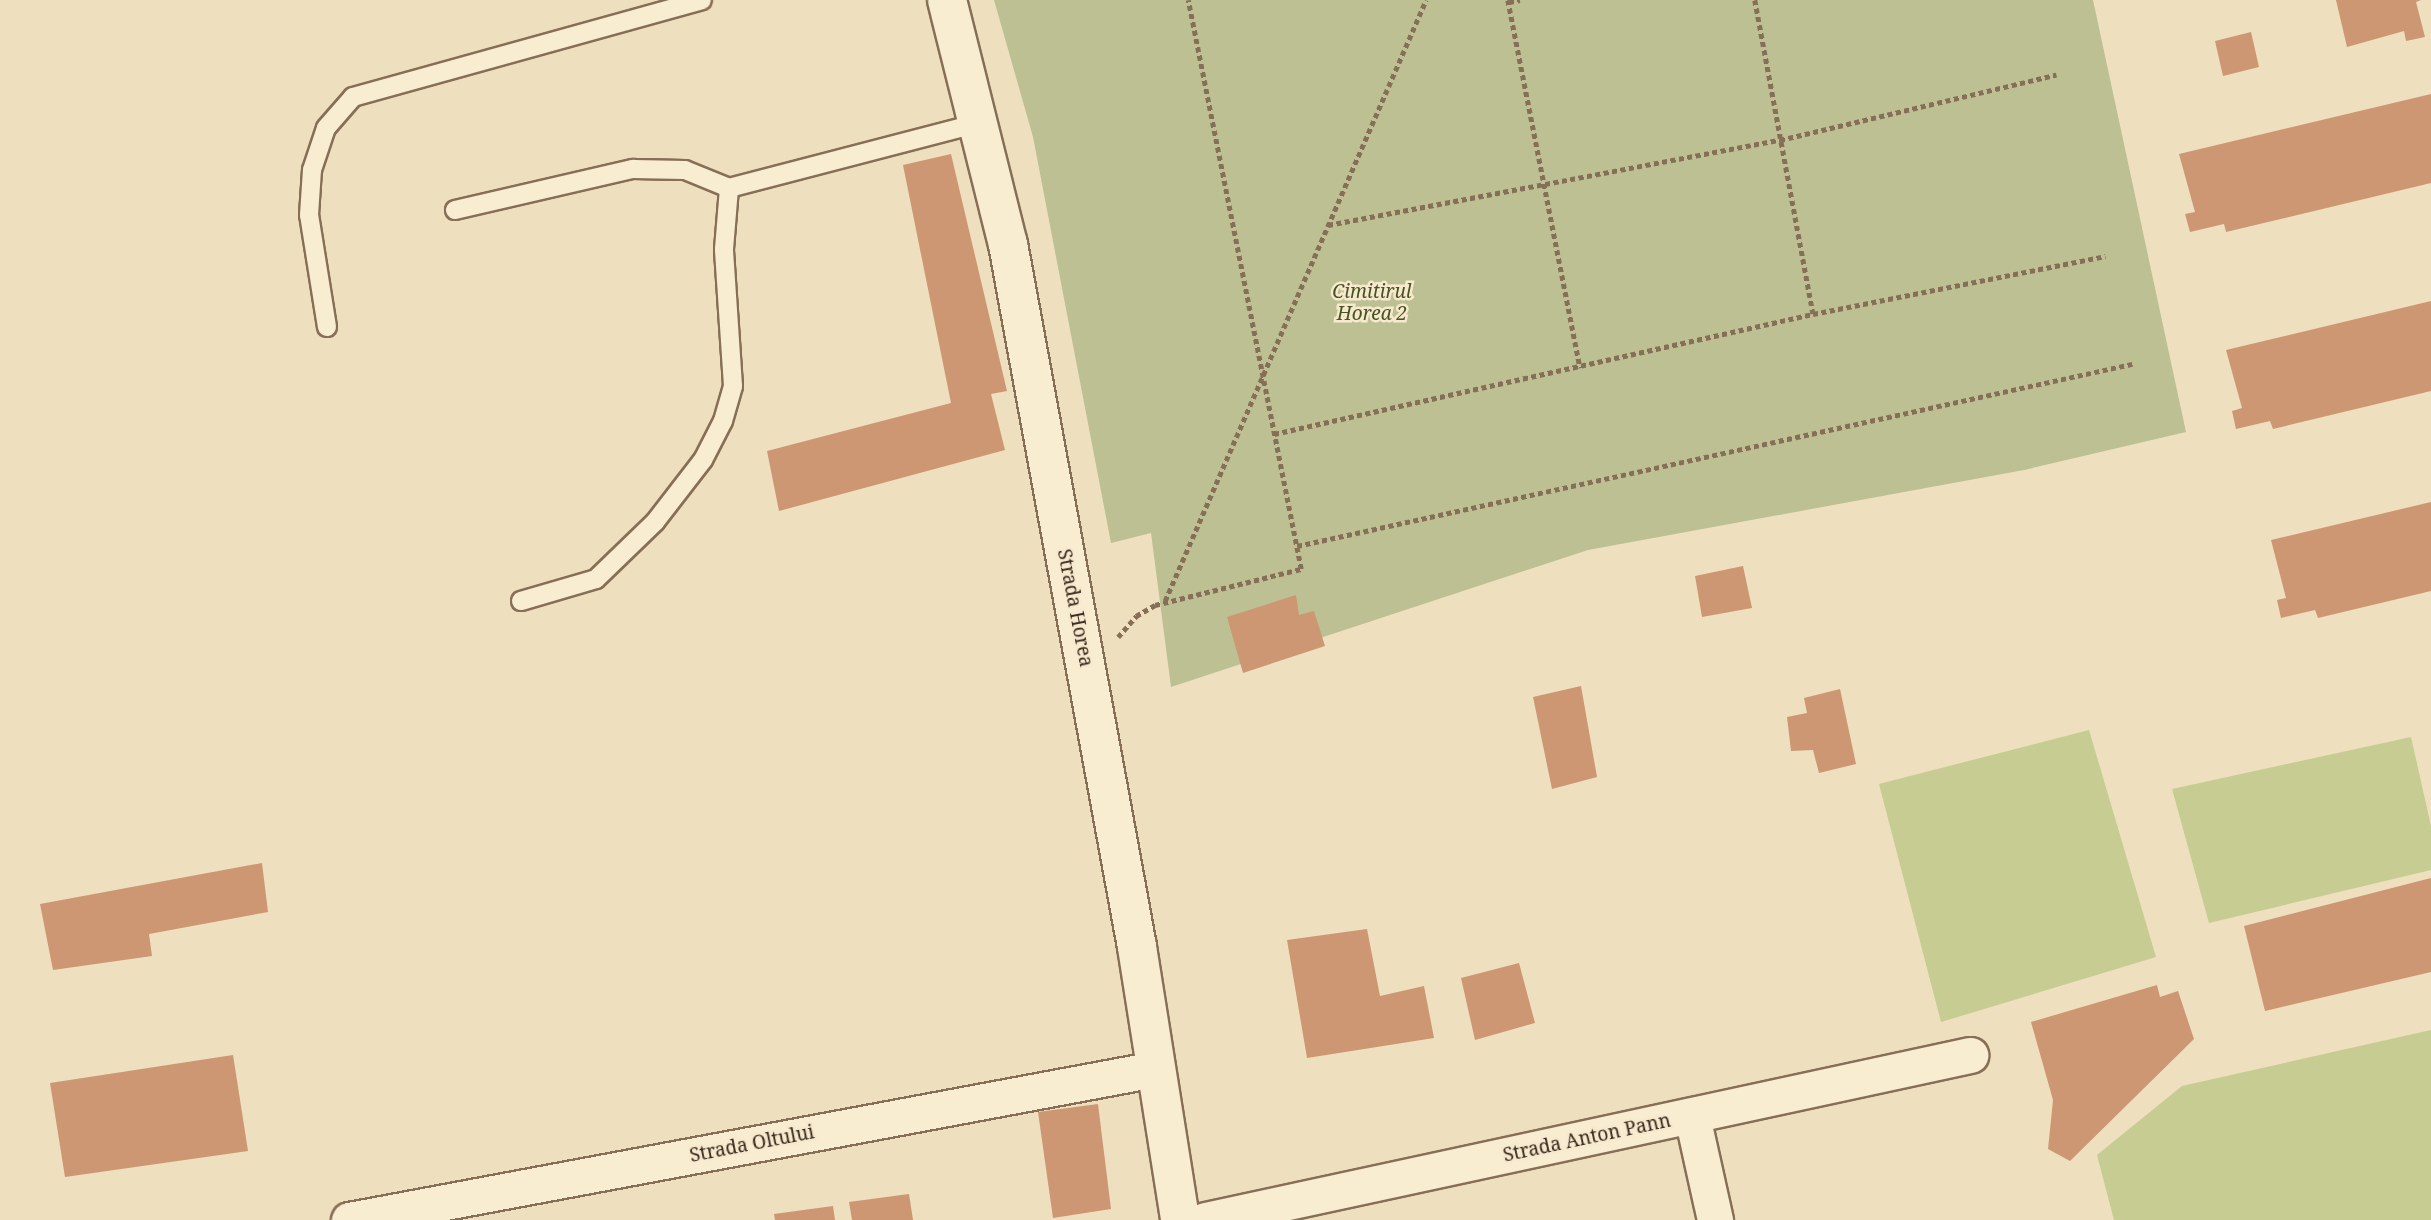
<!DOCTYPE html>
<html>
<head>
<meta charset="utf-8">
<style>
	body { margin:0 }
	#map { position:relative; width:2431px; height:1220px; overflow:hidden; background:#eedfbe; font-family:"Noto Serif",serif }
	div>[style] { position:absolute }
	.green>* { inset:0; background:#c6cc92 }
	.cemetery>* { inset:0; background:#bcc092 }
	.building>* { inset:0; background:#cd9773 }
	.path>* { height:4.5px; margin-top:-2.25px; transform-origin:0; background:repeating-linear-gradient(90deg,#876f57 0 5px,transparent 0 8.5px) }
	.roads { filter:drop-shadow(2px 0 #876f57) drop-shadow(-2px 0 #876f57) drop-shadow(0 2px #876f57) drop-shadow(0 -2px #876f57) }
	.service>* { height:18px; margin:-9px; padding:0 9px; transform-origin:9px; border-radius:9px; background:#f9edd1 }
	.minor>* { height:35px; margin:-17.5px; padding:0 17.5px; transform-origin:17.5px; border-radius:17.5px; background:#f9edd1 }
	.tertiary>* { height:38px; margin:-19px; padding:0 19px; transform-origin:19px; border-radius:19px; background:#f9edd1 }
	span { translate:-50% -50%; white-space:nowrap; text-align:center; line-height:1.15; -webkit-text-stroke:5px #f6e9ce; paint-order:stroke }
	.park-label { font-size:19px; color:#475322; font-style:italic }
	.street-label { font-size:19px; color:#36281c }
</style>
</head>
<body>
<div id="map">
	<div class="green">
		<div style="clip-path:polygon(2089px 730px,2156px 957px,1941px 1022px,1879px 784px)"></div>
		<div style="clip-path:polygon(2411px 737px,2431px 826px,2431px 870px,2209px 923px,2172px 789px)"></div>
		<div style="clip-path:polygon(2431px 1030px,2431px 1220px,2114px 1220px,2097px 1155px,2182px 1086px)"></div>
	</div>
	<div class="cemetery">
		<div style="clip-path:polygon(994px 0,2093px 0,2186px 432px,2024px 470px,1588px 550px,1171px 687px,1151px 533px,1111px 543px,1033px 137px)"></div>
	</div>
	<div class="building">
		<div style="clip-path:polygon(2336px 0,2421px 0,2416px 2px,2425px 37px,2406px 41px,2404px 31px,2347px 47px)"></div>
		<div style="clip-path:polygon(2251px 32px,2259px 67px,2223px 76px,2215px 41px)"></div>
		<div style="clip-path:polygon(2431px 94px,2431px 183px,2226px 232px,2224px 224px,2190px 232px,2185px 214px,2195px 212px,2179px 154px)"></div>
		<div style="clip-path:polygon(951px 154px,1007px 391px,991px 394px,1005px 450px,779px 511px,767px 451px,951px 403px,903px 165px)"></div>
		<div style="clip-path:polygon(2431px 301px,2431px 391px,2273px 429px,2270px 421px,2236px 429px,2232px 411px,2242px 408px,2226px 350px)"></div>
		<div style="clip-path:polygon(2431px 502px,2431px 591px,2318px 618px,2315px 610px,2281px 618px,2277px 600px,2286px 598px,2271px 540px)"></div>
		<div style="clip-path:polygon(1743px 566px,1752px 608px,1702px 617px,1695px 576px)"></div>
		<div style="clip-path:polygon(1296px 595px,1299px 615px,1314px 611px,1325px 646px,1243px 673px,1227px 617px)"></div>
		<div style="clip-path:polygon(1581px 686px,1597px 777px,1552px 789px,1533px 697px)"></div>
		<div style="clip-path:polygon(1840px 689px,1856px 764px,1819px 773px,1813px 750px,1791px 751px,1787px 717px,1807px 713px,1804px 698px)"></div>
		<div style="clip-path:polygon(262px 863px,268px 912px,149px 934px,152px 956px,53px 970px,40px 904px)"></div>
		<div style="clip-path:polygon(2431px 878px,2431px 972px,2265px 1011px,2244px 926px)"></div>
		<div style="clip-path:polygon(1367px 929px,1380px 996px,1424px 986px,1434px 1038px,1307px 1058px,1287px 940px)"></div>
		<div style="clip-path:polygon(1519px 963px,1535px 1023px,1475px 1040px,1461px 978px)"></div>
		<div style="clip-path:polygon(2157px 985px,2160px 997px,2178px 991px,2194px 1039px,2070px 1161px,2048px 1149px,2053px 1100px,2031px 1022px)"></div>
		<div style="clip-path:polygon(233px 1055px,248px 1151px,65px 1177px,50px 1083px)"></div>
		<div style="clip-path:polygon(1098px 1104px,1111px 1209px,1053px 1218px,1038px 1112px)"></div>
		<div style="clip-path:polygon(909px 1194px,913px 1220px,852px 1220px,849px 1202px)"></div>
		<div style="clip-path:polygon(833px 1206px,835px 1220px,775px 1220px,774px 1214px)"></div>
	</div>
	<div class="path">
		<div style="left:1508px;top:0;width:375px;rotate:78.9deg"></div>
		<div style="left:1755px;top:0;width:319px;rotate:79.5deg"></div>
		<div style="left:1509px;top:2px;width:11px;rotate:-10deg"></div>
		<div style="left:1328px;top:225px;width:460px;rotate:-10.7deg"></div>
		<div style="left:1780px;top:140px;width:284px;rotate:-13.3deg"></div>
		<div style="left:1274px;top:434px;width:552px;rotate:-12.55deg"></div>
		<div style="left:1813px;top:314px;width:298px;rotate:-11.2deg"></div>
		<div style="left:1297px;top:546px;width:855px;rotate:-12.3deg"></div>
		<div style="left:1165px;top:601px;width:655px;rotate:-66.53deg"></div>
		<div style="left:1118px;top:637px;width:28px;rotate:-49deg"></div>
		<div style="left:1136px;top:616px;width:22px;rotate:-30deg"></div>
		<div style="left:1155px;top:605px;width:150px;rotate:-13.9deg"></div>
		<div style="left:1301px;top:569px;width:580px;rotate:-101.23deg"></div>
	</div>
	<div class="roads">
		<div class="service">
			<div style="left:455px;top:210px;width:183px;rotate:-13deg"></div>
			<div style="left:633px;top:169px;width:52px;rotate:1.1deg"></div>
			<div style="left:685px;top:170px;width:48px;rotate:22.2deg"></div>
			<div style="left:729px;top:188px;width:257px;rotate:-14.6deg"></div>
			<div style="left:327px;top:327px;width:113px;rotate:-99.1deg"></div>
			<div style="left:309px;top:215px;width:45px;rotate:-86.2deg"></div>
			<div style="left:312px;top:170px;width:44px;rotate:-71.6deg"></div>
			<div style="left:326px;top:128px;width:41px;rotate:-48.9deg"></div>
			<div style="left:353px;top:97px;width:362px;rotate:-15.5deg"></div>
			<div style="left:521px;top:601px;width:78px;rotate:-16.3deg"></div>
			<div style="left:596px;top:579px;width:82px;rotate:-44deg"></div>
			<div style="left:655px;top:522px;width:78px;rotate:-52.3deg"></div>
			<div style="left:703px;top:460px;width:44px;rotate:-62.9deg"></div>
			<div style="left:723px;top:421px;width:36px;rotate:-74deg"></div>
			<div style="left:733px;top:386px;width:137px;rotate:-93.8deg"></div>
			<div style="left:724px;top:249px;width:61px;rotate:-85.3deg"></div>
		</div>
		<div class="minor">
			<div style="left:1692px;top:1116px;width:107px;rotate:77.5deg"></div>
			<div style="left:349px;top:1220px;width:820px;rotate:-10.61deg"></div>
			<div style="left:1205px;top:1220px;width:783px;rotate:-12.17deg"></div>
		</div>
		<div class="tertiary">
			<div style="left:947px;top:0;width:252px;rotate:76deg"></div>
			<div style="left:1008px;top:244px;width:715px;rotate:79.6deg"></div>
			<div style="left:1137px;top:947px;width:276px;rotate:81deg"></div>
		</div>
	</div>
	<div class="park-label">
		<span style="left:1372px;top:303px">Cimitirul<br>Horea 2</span>
	</div>
	<div class="street-label">
		<span style="left:1075px;top:608px;rotate:79deg">Strada Horea</span>
		<span style="left:1587px;top:1138px;rotate:-12deg">Strada Anton Pann</span>
		<span style="left:752px;top:1144px;rotate:-11deg">Strada Oltului</span>
	</div>
</div>
</body>
</html>
